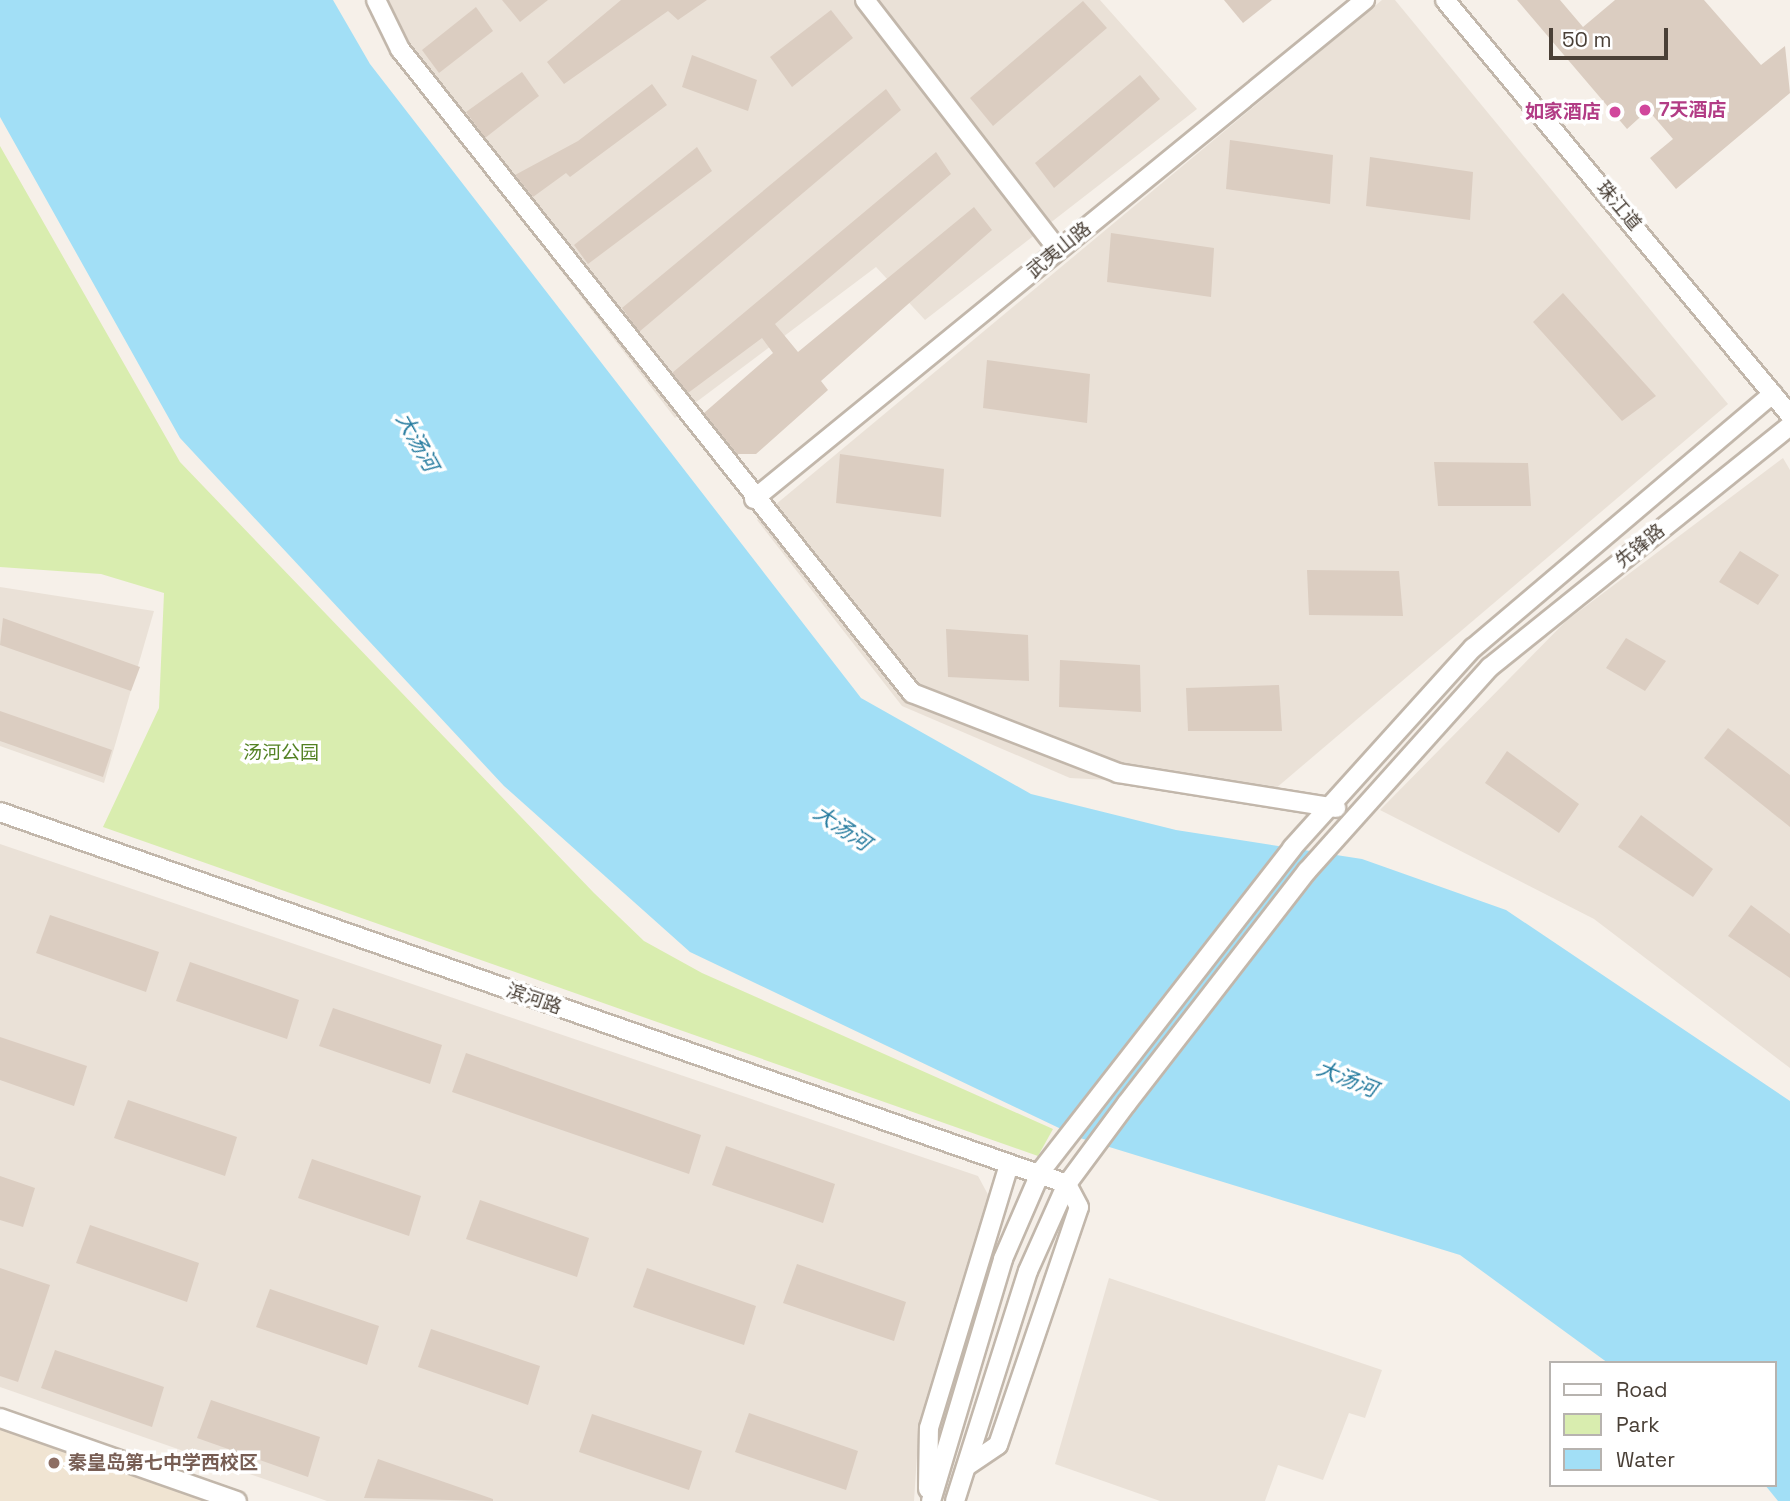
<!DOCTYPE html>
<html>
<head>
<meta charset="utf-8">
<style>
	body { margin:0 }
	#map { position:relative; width:1790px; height:1501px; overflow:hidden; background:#f6f0e9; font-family:"Space Grotesk","Noto Sans SC",sans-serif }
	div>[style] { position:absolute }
	.residential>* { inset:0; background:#eae1d7 }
	.education>* { inset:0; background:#f0e4d2 }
	.green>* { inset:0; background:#d9edaf }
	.water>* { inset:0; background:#a2dff6 }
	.building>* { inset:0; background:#dbcdc1 }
	.roads { filter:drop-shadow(2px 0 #c2b7ab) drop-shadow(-2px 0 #c2b7ab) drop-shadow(0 2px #c2b7ab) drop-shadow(0 -2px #c2b7ab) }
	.minor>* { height:18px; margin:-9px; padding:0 9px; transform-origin:9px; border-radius:9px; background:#fff }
	.dots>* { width:19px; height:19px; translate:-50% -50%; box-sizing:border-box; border:4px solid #fff; border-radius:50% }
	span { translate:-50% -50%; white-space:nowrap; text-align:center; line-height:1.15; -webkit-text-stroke:7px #fff; paint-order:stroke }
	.hotel-label { font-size:19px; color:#b23c85; font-weight:700 }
	.left { translate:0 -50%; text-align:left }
	.right { translate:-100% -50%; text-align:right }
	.street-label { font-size:19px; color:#4a4037 }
	.park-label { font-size:19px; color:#548224 }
	.education-label { font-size:19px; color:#785e54; font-weight:700 }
	.water-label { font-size:21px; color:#22799d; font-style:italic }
	.legend { position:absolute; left:1549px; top:1361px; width:228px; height:126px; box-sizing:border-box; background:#fff; border:2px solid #b7b3af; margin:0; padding:9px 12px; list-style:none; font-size:21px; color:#4a4037 }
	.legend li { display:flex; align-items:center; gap:14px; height:35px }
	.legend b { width:35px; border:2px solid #b7b3af }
	.scale { position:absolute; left:1549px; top:28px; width:119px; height:32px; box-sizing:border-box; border:4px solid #4a4037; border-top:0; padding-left:9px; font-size:21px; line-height:24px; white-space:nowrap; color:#4a4037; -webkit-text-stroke:5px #fff; paint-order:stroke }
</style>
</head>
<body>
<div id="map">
	<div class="residential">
		<div style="clip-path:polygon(365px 0,1100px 0,1197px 109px,925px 320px,876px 267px,675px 418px,386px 45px)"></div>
		<div style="clip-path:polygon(1382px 0,1395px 0,1728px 404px,1275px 789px,1070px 778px,902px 706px,757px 520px)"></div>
		<div style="clip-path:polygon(1783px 458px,1790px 470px,1790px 1068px,1594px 919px,1380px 810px,1566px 621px)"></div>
		<div style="clip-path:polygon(0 587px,154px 611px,104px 783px,0 746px)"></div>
		<div style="clip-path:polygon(0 844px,978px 1176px,992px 1202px,918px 1440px,914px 1501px,327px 1501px,0 1387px)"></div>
		<div style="clip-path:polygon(1109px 1278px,1382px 1370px,1365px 1418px,1349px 1413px,1323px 1480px,1278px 1465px,1265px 1501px,1160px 1501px,1055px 1464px)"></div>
	</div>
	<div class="education">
		<div style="clip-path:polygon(0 1426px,218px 1501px,0 1501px)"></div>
	</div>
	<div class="green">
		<div style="clip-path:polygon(0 146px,180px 462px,594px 893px,644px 941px,702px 973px,1053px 1129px,1038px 1156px,103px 827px,159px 708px,164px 593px,101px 574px,0 567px)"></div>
	</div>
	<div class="water">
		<div style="clip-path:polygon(0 0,333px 0,370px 64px,861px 698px,1031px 794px,1176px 830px,1362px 859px,1506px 910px,1790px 1101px,1790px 1501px,1778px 1501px,1765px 1485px,1774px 1485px,1774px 1363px,1608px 1363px,1460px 1255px,1080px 1138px,690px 952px,504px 786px,180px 438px,0 117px)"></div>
	</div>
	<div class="building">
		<div style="clip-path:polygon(502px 0,548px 0,520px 22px)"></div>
		<div style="clip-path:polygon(621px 0,707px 0,678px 20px,668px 11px,564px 84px,547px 62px)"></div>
		<div style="clip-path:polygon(1224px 0,1272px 0,1243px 23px)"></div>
		<div style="clip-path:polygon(1517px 0,1560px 0,1583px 27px,1615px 0,1704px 0,1761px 65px,1785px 46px,1790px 93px,1676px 189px,1650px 158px,1673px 139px,1648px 110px,1627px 129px)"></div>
		<div style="clip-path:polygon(1083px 1px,1107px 28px,993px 126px,970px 98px)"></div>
		<div style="clip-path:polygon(476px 7px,493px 31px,439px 73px,422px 50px)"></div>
		<div style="clip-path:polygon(831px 10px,853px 38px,792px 87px,770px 57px)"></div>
		<div style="clip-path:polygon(692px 55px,757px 80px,748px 111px,682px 87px)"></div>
		<div style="clip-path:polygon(522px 72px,539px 96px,485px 138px,466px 112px)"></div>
		<div style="clip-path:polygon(1140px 75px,1160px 99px,1054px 188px,1035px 163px)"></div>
		<div style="clip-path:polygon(652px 84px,667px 105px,570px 177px,566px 173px,533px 197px,515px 175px,578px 141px)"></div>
		<div style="clip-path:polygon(886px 89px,901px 110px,639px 332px,622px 308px)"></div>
		<div style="clip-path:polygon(1230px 140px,1333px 155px,1330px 204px,1226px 189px)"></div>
		<div style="clip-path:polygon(697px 147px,712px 171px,588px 264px,574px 245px)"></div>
		<div style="clip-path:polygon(936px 152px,951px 174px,775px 324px,798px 352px,974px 207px,992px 230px,821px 381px,828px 390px,756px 454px,737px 454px,704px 413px,773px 353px,762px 338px,688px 393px,672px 373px)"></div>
		<div style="clip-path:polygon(1370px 157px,1473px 172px,1470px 220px,1366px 206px)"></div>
		<div style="clip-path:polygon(1111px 233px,1214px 248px,1211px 297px,1107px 282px)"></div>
		<div style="clip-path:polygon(1563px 293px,1656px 396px,1622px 421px,1533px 322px)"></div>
		<div style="clip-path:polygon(987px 360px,1090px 374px,1087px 423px,983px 408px)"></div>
		<div style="clip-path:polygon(840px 454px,944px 469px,941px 517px,836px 503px)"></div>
		<div style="clip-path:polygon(1434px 462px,1528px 463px,1531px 506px,1438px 506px)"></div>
		<div style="clip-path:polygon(1740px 551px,1779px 575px,1758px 605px,1719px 582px)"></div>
		<div style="clip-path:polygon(1307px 570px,1399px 571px,1403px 616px,1309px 615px)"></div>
		<div style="clip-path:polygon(3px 618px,140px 667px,131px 691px,0 645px)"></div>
		<div style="clip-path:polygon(946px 629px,1028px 635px,1029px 681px,948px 677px)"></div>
		<div style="clip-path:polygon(1626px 638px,1666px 661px,1645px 691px,1606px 668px)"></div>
		<div style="clip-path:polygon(1060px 660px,1140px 665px,1141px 712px,1059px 707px)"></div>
		<div style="clip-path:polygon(1279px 685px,1282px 731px,1188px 731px,1186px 688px)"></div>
		<div style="clip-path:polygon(0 711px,112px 750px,103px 777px,0 741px)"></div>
		<div style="clip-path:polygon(1728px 728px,1790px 775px,1790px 827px,1704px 758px)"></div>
		<div style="clip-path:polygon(1507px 751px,1579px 804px,1559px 833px,1485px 783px)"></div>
		<div style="clip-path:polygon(1641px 815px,1713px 869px,1693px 897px,1618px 847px)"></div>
		<div style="clip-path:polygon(1751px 905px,1790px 934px,1790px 978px,1728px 936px)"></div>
		<div style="clip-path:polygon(50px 915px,159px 952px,146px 992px,36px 953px)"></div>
		<div style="clip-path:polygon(190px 962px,299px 1000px,287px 1039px,176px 1001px)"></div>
		<div style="clip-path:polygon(333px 1008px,442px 1045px,430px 1084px,319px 1046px)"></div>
		<div style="clip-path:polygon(0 1037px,87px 1066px,74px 1106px,0 1080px)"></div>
		<div style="clip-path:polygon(466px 1053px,701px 1135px,689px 1174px,452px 1092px)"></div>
		<div style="clip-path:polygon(128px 1100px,237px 1137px,225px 1176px,114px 1138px)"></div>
		<div style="clip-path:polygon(726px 1146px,835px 1184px,823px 1223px,712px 1185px)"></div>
		<div style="clip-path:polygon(312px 1159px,421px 1196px,409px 1236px,298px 1198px)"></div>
		<div style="clip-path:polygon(0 1176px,35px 1188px,23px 1227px,0 1220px)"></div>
		<div style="clip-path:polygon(480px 1200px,589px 1238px,577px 1277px,466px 1239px)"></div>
		<div style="clip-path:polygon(90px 1225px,199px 1263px,187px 1302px,76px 1263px)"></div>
		<div style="clip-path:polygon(797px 1264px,906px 1302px,894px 1341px,783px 1303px)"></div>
		<div style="clip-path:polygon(0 1268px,50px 1285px,18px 1382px,0 1376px)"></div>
		<div style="clip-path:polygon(647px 1268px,756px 1306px,744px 1345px,633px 1307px)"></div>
		<div style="clip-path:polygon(270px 1289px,379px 1326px,367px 1365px,256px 1327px)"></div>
		<div style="clip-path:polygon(431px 1329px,540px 1366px,528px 1405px,418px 1367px)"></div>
		<div style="clip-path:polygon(55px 1350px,164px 1387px,152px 1427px,41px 1388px)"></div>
		<div style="clip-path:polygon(211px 1400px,320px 1437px,308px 1477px,197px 1438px)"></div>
		<div style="clip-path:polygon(749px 1413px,858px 1451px,846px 1490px,735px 1452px)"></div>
		<div style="clip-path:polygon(592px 1414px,702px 1451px,689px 1490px,579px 1452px)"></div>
		<div style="clip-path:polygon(378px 1459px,493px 1499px,493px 1501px,364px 1498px)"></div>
	</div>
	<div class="roads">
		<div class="minor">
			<div style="left:376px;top:0;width:55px;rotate:63.9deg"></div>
			<div style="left:400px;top:49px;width:823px;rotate:51.51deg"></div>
			<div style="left:912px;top:693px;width:221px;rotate:21.2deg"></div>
			<div style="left:1118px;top:773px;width:221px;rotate:9.1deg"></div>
			<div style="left:865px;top:0;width:306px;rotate:52.3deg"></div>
			<div style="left:1445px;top:0;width:540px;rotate:50.26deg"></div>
			<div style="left:754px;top:499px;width:789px;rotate:-39.24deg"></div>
			<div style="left:0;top:812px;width:1130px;rotate:19.22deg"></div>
			<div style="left:0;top:1418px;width:251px;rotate:19.3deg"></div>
			<div style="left:967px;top:1466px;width:37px;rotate:-34deg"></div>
			<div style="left:998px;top:1445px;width:251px;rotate:-71.2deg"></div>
			<div style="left:1079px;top:1207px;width:26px;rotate:-118deg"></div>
			<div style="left:928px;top:1489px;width:61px;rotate:-89.1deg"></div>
			<div style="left:929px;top:1428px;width:275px;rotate:-73.1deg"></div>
			<div style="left:931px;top:1501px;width:252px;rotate:-73.4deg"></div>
			<div style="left:1003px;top:1259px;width:96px;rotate:-66.6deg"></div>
			<div style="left:1041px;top:1171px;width:409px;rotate:-52.1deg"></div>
			<div style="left:1292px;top:848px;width:270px;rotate:-47.9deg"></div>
			<div style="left:1473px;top:648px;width:393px;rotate:-40.3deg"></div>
			<div style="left:955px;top:1501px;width:241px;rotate:-72.4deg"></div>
			<div style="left:1028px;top:1271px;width:95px;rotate:-65.9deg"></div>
			<div style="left:1067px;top:1184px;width:101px;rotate:-53.5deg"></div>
			<div style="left:1127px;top:1103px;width:294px;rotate:-52.2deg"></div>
			<div style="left:1307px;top:871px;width:274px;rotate:-48.1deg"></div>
			<div style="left:1490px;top:667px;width:385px;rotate:-38.8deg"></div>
		</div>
	</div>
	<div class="dots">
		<div style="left:1645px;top:110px;background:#d1479c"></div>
		<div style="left:1615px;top:112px;background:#d1479c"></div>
		<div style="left:54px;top:1463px;background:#8d6e63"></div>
	</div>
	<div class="hotel-label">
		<span class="left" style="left:1659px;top:110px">7天酒店</span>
		<span class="right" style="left:1601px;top:112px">如家酒店</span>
	</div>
	<div class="street-label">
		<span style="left:1619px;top:206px;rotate:50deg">珠江道</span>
		<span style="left:1059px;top:250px;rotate:-39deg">武夷山路</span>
		<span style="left:1640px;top:546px;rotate:-39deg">先锋路</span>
		<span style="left:534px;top:999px;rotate:19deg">滨河路</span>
	</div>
	<div class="park-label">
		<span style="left:281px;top:753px">汤河公园</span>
	</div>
	<div class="education-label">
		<span class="left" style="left:68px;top:1463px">秦皇岛第七中学西校区</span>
	</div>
	<div class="water-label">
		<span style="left:417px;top:442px;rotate:61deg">大汤河</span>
		<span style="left:842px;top:828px;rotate:34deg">大汤河</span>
		<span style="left:1347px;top:1079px;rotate:22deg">大汤河</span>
	</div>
	<ul class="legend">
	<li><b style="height:9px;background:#fff"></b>Road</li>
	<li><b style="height:19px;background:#d9edaf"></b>Park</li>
	<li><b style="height:19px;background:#a2dff6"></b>Water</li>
	</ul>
	<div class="scale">50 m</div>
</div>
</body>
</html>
